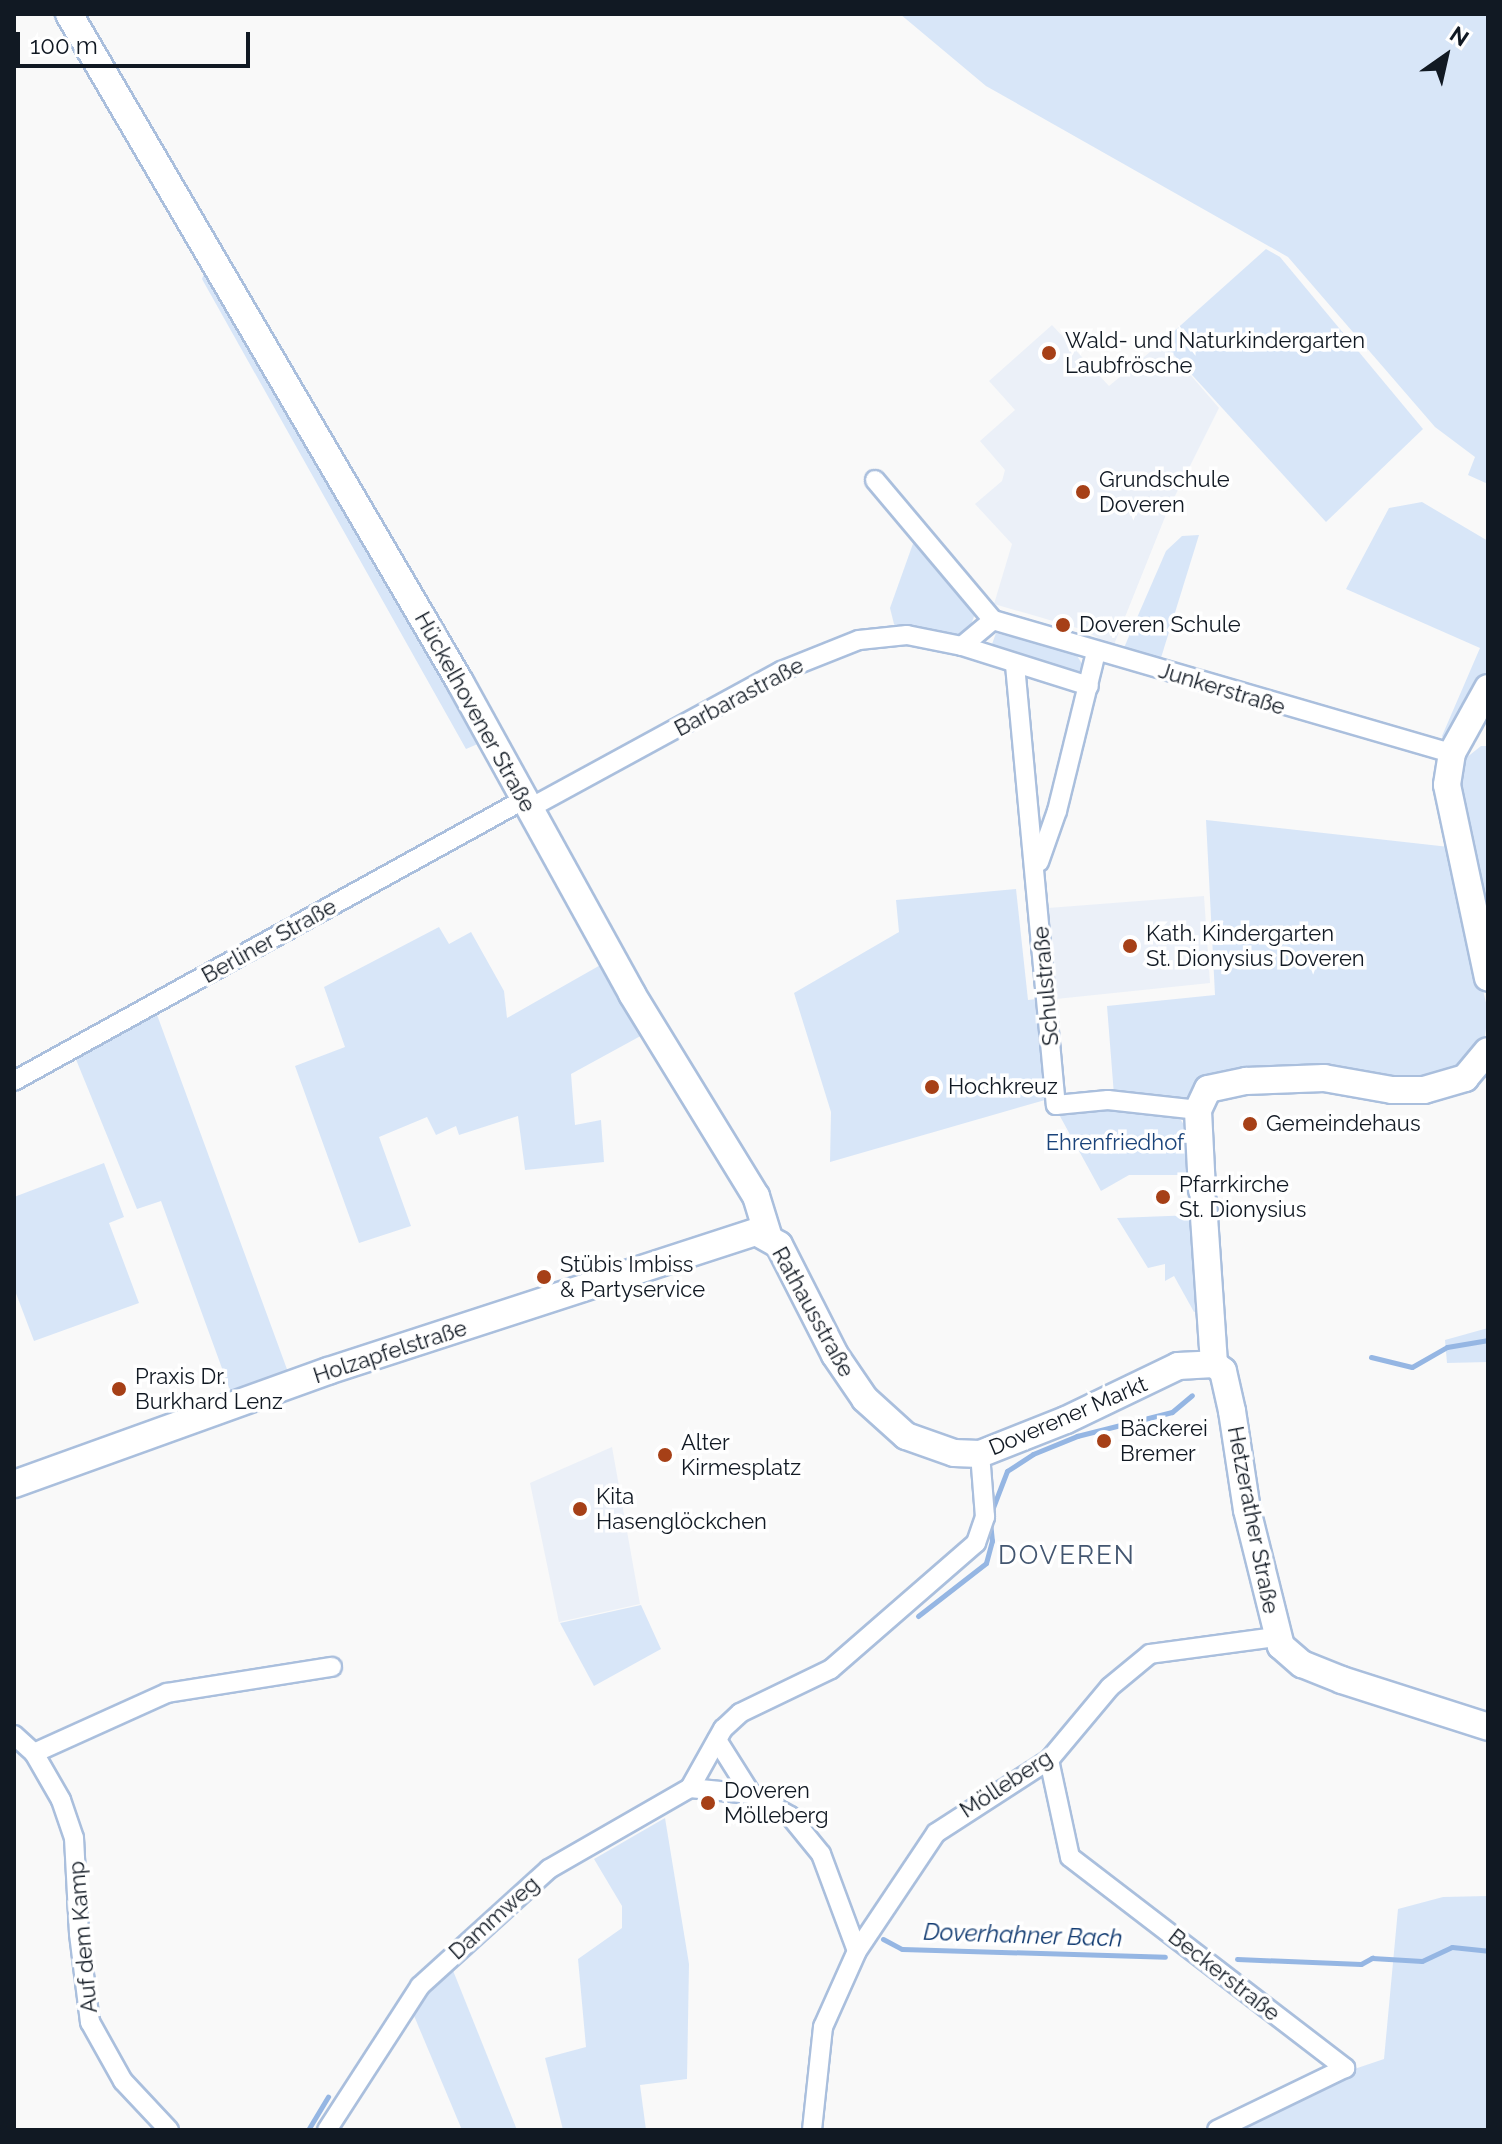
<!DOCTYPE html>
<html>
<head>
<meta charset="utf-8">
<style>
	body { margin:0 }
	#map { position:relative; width:1502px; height:2144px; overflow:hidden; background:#f9f9f9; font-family:Raleway,sans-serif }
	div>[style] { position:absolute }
	.built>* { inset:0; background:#ebf0f8 }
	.green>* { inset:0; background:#d8e6f8 }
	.stream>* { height:5px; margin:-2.5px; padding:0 2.5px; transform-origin:2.5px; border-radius:2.5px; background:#95b6e3 }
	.roads { filter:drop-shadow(2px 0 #aabfdd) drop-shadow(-2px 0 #aabfdd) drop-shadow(0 2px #aabfdd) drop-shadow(0 -2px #aabfdd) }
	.street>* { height:18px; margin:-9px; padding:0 9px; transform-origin:9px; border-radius:9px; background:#fff }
	.secondary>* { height:26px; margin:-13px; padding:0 13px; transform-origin:13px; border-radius:13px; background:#fff }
	.dots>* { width:22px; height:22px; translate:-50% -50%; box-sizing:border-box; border:4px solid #fff; border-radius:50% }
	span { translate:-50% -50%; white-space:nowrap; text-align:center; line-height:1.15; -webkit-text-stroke:7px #fff; paint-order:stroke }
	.poi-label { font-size:22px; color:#111923 }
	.left { translate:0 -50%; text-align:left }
	.street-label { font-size:22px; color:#111923 }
	.park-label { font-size:22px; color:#1a437a }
	.water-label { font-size:24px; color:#0f3970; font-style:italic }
	.quarter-label { font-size:26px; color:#435670; letter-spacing:2px }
	.frame { position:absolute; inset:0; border:16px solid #111923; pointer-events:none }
	.north { position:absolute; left:1406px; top:16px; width:80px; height:80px; -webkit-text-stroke:6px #fff; paint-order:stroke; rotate:34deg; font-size:22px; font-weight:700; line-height:32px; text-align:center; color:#111923 }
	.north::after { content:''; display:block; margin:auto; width:28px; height:36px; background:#111923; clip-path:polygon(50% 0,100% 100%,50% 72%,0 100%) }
	.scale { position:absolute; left:16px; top:32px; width:234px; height:36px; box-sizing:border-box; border:4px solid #111923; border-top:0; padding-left:10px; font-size:24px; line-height:28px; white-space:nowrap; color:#111923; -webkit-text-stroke:6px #fff; paint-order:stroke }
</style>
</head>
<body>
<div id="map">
	<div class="built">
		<div style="clip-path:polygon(1052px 325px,1109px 386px,1162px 342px,1219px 408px,1167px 512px,1113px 647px,1084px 630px,994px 604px,1012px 544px,975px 504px,1002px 481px,1005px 470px,980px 441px,1015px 410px,989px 381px)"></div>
		<div style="clip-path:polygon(1204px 896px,1210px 983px,1056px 999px,1048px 908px)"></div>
		<div style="clip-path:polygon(612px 1447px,640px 1604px,559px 1622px,530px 1483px)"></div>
	</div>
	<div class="green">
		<div style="clip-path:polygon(900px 14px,1488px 14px,1488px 484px,1468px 475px,1475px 457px,1435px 427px,1288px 257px,986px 86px)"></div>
		<div style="clip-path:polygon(1266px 249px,1280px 257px,1423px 429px,1326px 522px,1162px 342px)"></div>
		<div style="clip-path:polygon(205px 271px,382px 580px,480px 743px,466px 749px,202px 279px)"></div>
		<div style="clip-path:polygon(1422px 502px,1488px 541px,1488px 672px,1446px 746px,1442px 736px,1480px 648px,1346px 589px,1389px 508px)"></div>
		<div style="clip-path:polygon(1199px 535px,1160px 661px,1123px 650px,1166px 551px,1182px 536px)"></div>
		<div style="clip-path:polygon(915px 538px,976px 611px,969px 630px,957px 636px,898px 632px,894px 624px,890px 608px)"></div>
		<div style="clip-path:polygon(996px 633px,1076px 654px,1084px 667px,1078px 674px,991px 647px)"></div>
		<div style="clip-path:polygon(1481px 746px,1488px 746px,1488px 946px,1455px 802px,1461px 762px)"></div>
		<div style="clip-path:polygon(1206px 820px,1449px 847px,1488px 1011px,1484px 1045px,1442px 1081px,1329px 1072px,1189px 1104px,1114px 1095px,1107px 1006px,1215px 995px)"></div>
		<div style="clip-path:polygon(1016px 889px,1028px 1000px,1037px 999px,1045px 1100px,830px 1162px,831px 1112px,794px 993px,899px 932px,896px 900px)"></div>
		<div style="clip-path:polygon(439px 927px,449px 944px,471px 932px,504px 991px,507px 1018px,604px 963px,646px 1033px,571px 1074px,575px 1125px,601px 1120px,604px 1162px,525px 1170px,518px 1116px,459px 1135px,456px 1126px,436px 1135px,427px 1117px,379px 1137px,411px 1226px,359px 1243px,295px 1066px,345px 1047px,324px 987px)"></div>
		<div style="clip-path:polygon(156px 1012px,288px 1372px,231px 1393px,161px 1201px,137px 1209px,75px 1057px)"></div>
		<div style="clip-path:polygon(1056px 1109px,1117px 1109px,1178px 1116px,1193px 1138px,1195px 1175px,1129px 1175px,1101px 1191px)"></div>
		<div style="clip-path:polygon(104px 1163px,124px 1217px,109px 1223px,139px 1303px,34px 1341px,14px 1288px,14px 1197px)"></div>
		<div style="clip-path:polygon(1194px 1215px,1198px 1311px,1194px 1312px,1174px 1276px,1165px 1281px,1165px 1264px,1148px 1268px,1117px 1218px)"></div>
		<div style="clip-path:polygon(1488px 1328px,1488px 1362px,1447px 1363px,1445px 1340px)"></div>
		<div style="clip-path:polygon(641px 1605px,661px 1649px,594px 1686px,560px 1623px)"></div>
		<div style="clip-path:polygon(665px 1818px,689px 1964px,687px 2079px,640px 2085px,646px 2130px,563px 2130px,545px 2058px,586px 2047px,578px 1959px,622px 1928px,622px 1906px,594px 1859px)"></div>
		<div style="clip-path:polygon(1488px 1896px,1488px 2130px,1217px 2130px,1313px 2083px,1384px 2059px,1398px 1909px,1443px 1897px)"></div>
		<div style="clip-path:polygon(452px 1968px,517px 2130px,462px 2130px,412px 2011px)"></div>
	</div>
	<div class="stream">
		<div style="left:1371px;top:1357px;width:42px;rotate:13.7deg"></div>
		<div style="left:1412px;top:1367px;width:40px;rotate:-29.7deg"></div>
		<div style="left:1447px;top:1347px;width:42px;rotate:-9.7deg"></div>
		<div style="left:992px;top:1510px;width:42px;rotate:-69deg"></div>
		<div style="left:1007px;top:1471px;width:31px;rotate:-33deg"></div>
		<div style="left:1033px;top:1454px;width:48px;rotate:-22.2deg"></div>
		<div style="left:1077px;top:1436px;width:98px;rotate:-14.2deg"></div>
		<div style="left:1172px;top:1412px;width:26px;rotate:-40deg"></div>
		<div style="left:918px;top:1616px;width:86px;rotate:-37.9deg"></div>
		<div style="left:986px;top:1563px;width:23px;rotate:-75deg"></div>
		<div style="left:992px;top:1541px;width:18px;rotate:-96deg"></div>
		<div style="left:883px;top:1939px;width:21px;rotate:28deg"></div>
		<div style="left:902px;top:1949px;width:263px;rotate:1.7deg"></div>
		<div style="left:1237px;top:1959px;width:124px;rotate:2.3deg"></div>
		<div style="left:1361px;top:1964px;width:13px;rotate:-29deg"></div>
		<div style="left:1372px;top:1958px;width:50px;rotate:3.4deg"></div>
		<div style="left:1422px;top:1961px;width:33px;rotate:-25deg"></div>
		<div style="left:1452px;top:1947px;width:36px;rotate:6deg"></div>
		<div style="left:308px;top:2130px;width:39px;rotate:-59deg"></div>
	</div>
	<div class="roads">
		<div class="street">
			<div style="left:875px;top:480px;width:183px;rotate:49.9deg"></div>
			<div style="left:993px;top:620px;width:478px;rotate:16.2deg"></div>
			<div style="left:962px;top:646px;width:40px;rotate:-40deg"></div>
			<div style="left:1015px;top:665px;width:442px;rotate:84.7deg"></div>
			<div style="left:1056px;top:1105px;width:52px;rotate:-5.5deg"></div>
			<div style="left:1108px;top:1100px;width:91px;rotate:6.3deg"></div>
			<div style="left:528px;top:809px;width:288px;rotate:-28.6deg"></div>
			<div style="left:781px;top:671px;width:84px;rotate:-21.7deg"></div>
			<div style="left:859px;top:640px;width:48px;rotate:-5.9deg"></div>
			<div style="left:907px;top:635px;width:56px;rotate:11.3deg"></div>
			<div style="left:962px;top:646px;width:133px;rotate:17.5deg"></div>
			<div style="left:1039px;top:862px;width:54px;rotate:-70.6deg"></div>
			<div style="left:1057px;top:811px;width:164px;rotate:-76.2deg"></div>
			<div style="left:14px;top:1081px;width:581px;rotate:-28.9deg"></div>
			<div style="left:14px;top:1735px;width:27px;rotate:42deg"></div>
			<div style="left:34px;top:1753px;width:54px;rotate:60.1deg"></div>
			<div style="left:61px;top:1800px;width:40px;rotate:71.1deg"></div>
			<div style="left:74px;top:1838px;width:96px;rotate:87deg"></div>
			<div style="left:79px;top:1934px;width:89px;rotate:82.9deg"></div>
			<div style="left:90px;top:2022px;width:68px;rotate:60.8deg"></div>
			<div style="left:123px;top:2081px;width:67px;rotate:46.8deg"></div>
			<div style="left:717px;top:1740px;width:64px;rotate:57.8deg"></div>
			<div style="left:34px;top:1753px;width:146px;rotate:-24.3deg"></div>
			<div style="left:167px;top:1693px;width:167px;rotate:-9deg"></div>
			<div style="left:1049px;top:1760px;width:99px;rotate:77.8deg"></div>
			<div style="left:1070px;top:1857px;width:347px;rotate:37.5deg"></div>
			<div style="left:1345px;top:2068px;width:142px;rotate:154.2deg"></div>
			<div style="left:690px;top:1788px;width:68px;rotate:-60.8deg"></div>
			<div style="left:723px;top:1729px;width:23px;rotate:-43deg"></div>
			<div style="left:740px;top:1713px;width:101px;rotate:-25.8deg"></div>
			<div style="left:831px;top:1669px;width:192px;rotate:-41deg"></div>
			<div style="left:976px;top:1543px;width:28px;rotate:-71deg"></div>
			<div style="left:985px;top:1517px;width:63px;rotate:-94.5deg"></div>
			<div style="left:327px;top:2130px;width:171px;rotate:-57.1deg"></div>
			<div style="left:420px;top:1986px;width:174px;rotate:-42.2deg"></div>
			<div style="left:549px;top:1869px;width:163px;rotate:-29.9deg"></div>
			<div style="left:690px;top:1788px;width:61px;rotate:5.6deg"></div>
			<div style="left:751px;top:1794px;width:45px;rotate:29.4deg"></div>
			<div style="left:790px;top:1816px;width:49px;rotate:50.8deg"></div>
			<div style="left:821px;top:1854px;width:103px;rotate:69.6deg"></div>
			<div style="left:812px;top:2130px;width:104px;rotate:-83.9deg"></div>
			<div style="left:823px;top:2027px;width:83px;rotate:-65.9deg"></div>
			<div style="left:857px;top:1951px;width:142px;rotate:-56.2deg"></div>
			<div style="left:936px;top:1833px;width:135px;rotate:-32.9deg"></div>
			<div style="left:1049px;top:1760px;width:95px;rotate:-50.1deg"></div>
			<div style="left:1110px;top:1687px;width:52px;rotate:-39.5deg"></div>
			<div style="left:1150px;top:1654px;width:127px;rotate:-7.7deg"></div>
		</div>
		<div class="secondary">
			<div style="left:69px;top:14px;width:774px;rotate:59.66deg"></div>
			<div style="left:460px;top:682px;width:356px;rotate:61.1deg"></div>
			<div style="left:632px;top:994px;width:237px;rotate:58.5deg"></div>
			<div style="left:756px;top:1196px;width:41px;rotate:72.9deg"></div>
			<div style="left:1488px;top:688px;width:74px;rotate:119deg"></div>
			<div style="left:1452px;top:753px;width:32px;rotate:99deg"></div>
			<div style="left:1447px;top:785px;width:197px;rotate:78deg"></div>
			<div style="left:1202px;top:1190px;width:80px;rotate:-92.9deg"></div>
			<div style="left:1198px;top:1110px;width:23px;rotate:-65deg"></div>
			<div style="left:1208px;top:1089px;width:39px;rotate:-12deg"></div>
			<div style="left:1246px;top:1081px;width:78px;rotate:-2.2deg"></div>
			<div style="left:1324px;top:1078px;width:69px;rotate:10deg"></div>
			<div style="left:1392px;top:1090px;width:32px"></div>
			<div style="left:1424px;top:1090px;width:43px;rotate:-16.3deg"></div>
			<div style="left:1465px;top:1078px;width:35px;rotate:-50deg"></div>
			<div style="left:1203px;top:1202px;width:162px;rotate:86.1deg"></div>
			<div style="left:14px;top:1484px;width:334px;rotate:-19.8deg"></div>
			<div style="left:328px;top:1371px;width:450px;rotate:-18deg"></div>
			<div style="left:756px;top:1232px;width:26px;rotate:29deg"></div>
			<div style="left:779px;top:1245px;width:123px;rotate:63deg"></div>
			<div style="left:835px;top:1355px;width:53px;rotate:55.7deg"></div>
			<div style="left:865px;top:1399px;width:55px;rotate:42.1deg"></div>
			<div style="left:906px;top:1436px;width:51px;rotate:19.5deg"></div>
			<div style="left:954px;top:1453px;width:26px;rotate:2deg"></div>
			<div style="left:980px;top:1454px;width:92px;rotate:-21.6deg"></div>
			<div style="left:1066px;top:1420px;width:124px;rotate:-25.7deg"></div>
			<div style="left:1178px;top:1366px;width:36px;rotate:-3deg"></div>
			<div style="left:1214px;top:1364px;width:11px;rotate:38deg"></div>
			<div style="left:1223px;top:1371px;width:41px;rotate:77.3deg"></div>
			<div style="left:1232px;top:1411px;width:100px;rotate:81.4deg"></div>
			<div style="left:1247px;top:1510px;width:140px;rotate:76deg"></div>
			<div style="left:1281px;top:1646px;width:28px;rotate:41deg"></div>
			<div style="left:1302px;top:1664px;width:43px;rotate:21.8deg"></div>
			<div style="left:1342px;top:1680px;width:153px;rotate:17.8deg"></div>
		</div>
	</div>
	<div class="dots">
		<div style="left:1049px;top:353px;background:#a64017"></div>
		<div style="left:1083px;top:492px;background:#a64017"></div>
		<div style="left:1063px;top:625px;background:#a64017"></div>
		<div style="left:1130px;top:946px;background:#a64017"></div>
		<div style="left:932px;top:1087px;background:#a64017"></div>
		<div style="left:1250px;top:1124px;background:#a64017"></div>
		<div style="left:1163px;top:1197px;background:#a64017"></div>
		<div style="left:544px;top:1277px;background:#a64017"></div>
		<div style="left:119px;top:1389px;background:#a64017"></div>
		<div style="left:1104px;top:1441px;background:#a64017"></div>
		<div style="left:665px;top:1455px;background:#a64017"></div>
		<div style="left:580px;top:1509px;background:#a64017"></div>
		<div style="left:708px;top:1803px;background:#a64017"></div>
	</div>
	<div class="poi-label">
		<span class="left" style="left:1065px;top:353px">Wald- und Naturkindergarten<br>Laubfrösche</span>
		<span class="left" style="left:1099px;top:492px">Grundschule<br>Doveren</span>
		<span class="left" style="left:1079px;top:625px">Doveren Schule</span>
		<span class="left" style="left:1146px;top:946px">Kath. Kindergarten<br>St. Dionysius Doveren</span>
		<span class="left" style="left:948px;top:1087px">Hochkreuz</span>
		<span class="left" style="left:1266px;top:1124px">Gemeindehaus</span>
		<span class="left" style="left:1179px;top:1197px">Pfarrkirche<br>St. Dionysius</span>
		<span class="left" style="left:560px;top:1277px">Stübis Imbiss<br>&amp; Partyservice</span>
		<span class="left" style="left:135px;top:1389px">Praxis Dr.<br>Burkhard Lenz</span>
		<span class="left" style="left:1120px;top:1441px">Bäckerei<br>Bremer</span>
		<span class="left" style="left:681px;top:1455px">Alter<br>Kirmesplatz</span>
		<span class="left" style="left:596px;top:1509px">Kita<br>Hasenglöckchen</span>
		<span class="left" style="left:724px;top:1803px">Doveren<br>Mölleberg</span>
	</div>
	<div class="street-label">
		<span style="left:1222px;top:689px;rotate:17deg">Junkerstraße</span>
		<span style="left:739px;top:697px;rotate:-28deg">Barbarastraße</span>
		<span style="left:475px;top:712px;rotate:61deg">Hückelhovener Straße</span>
		<span style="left:269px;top:941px;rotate:-29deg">Berliner Straße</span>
		<span style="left:1046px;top:986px;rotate:-95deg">Schulstraße</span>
		<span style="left:813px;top:1312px;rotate:61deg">Rathausstraße</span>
		<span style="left:390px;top:1352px;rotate:-18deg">Holzapfelstraße</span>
		<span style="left:1068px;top:1416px;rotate:-23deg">Doverener Markt</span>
		<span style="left:1253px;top:1520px;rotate:79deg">Hetzerather Straße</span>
		<span style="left:1006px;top:1784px;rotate:-33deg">Mölleberg</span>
		<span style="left:494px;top:1918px;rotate:-42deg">Dammweg</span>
		<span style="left:83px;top:1937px;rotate:-95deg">Auf dem Kamp</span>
		<span style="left:1224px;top:1975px;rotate:38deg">Beckerstraße</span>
	</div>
	<div class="park-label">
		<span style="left:1115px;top:1143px">Ehrenfriedhof</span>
	</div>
	<div class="water-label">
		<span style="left:1023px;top:1935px;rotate:2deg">Doverhahner Bach</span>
	</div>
	<div class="quarter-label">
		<span style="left:1067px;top:1556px">DOVEREN</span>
	</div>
	<div class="frame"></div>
	<div class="north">N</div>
	<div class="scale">100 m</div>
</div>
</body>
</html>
